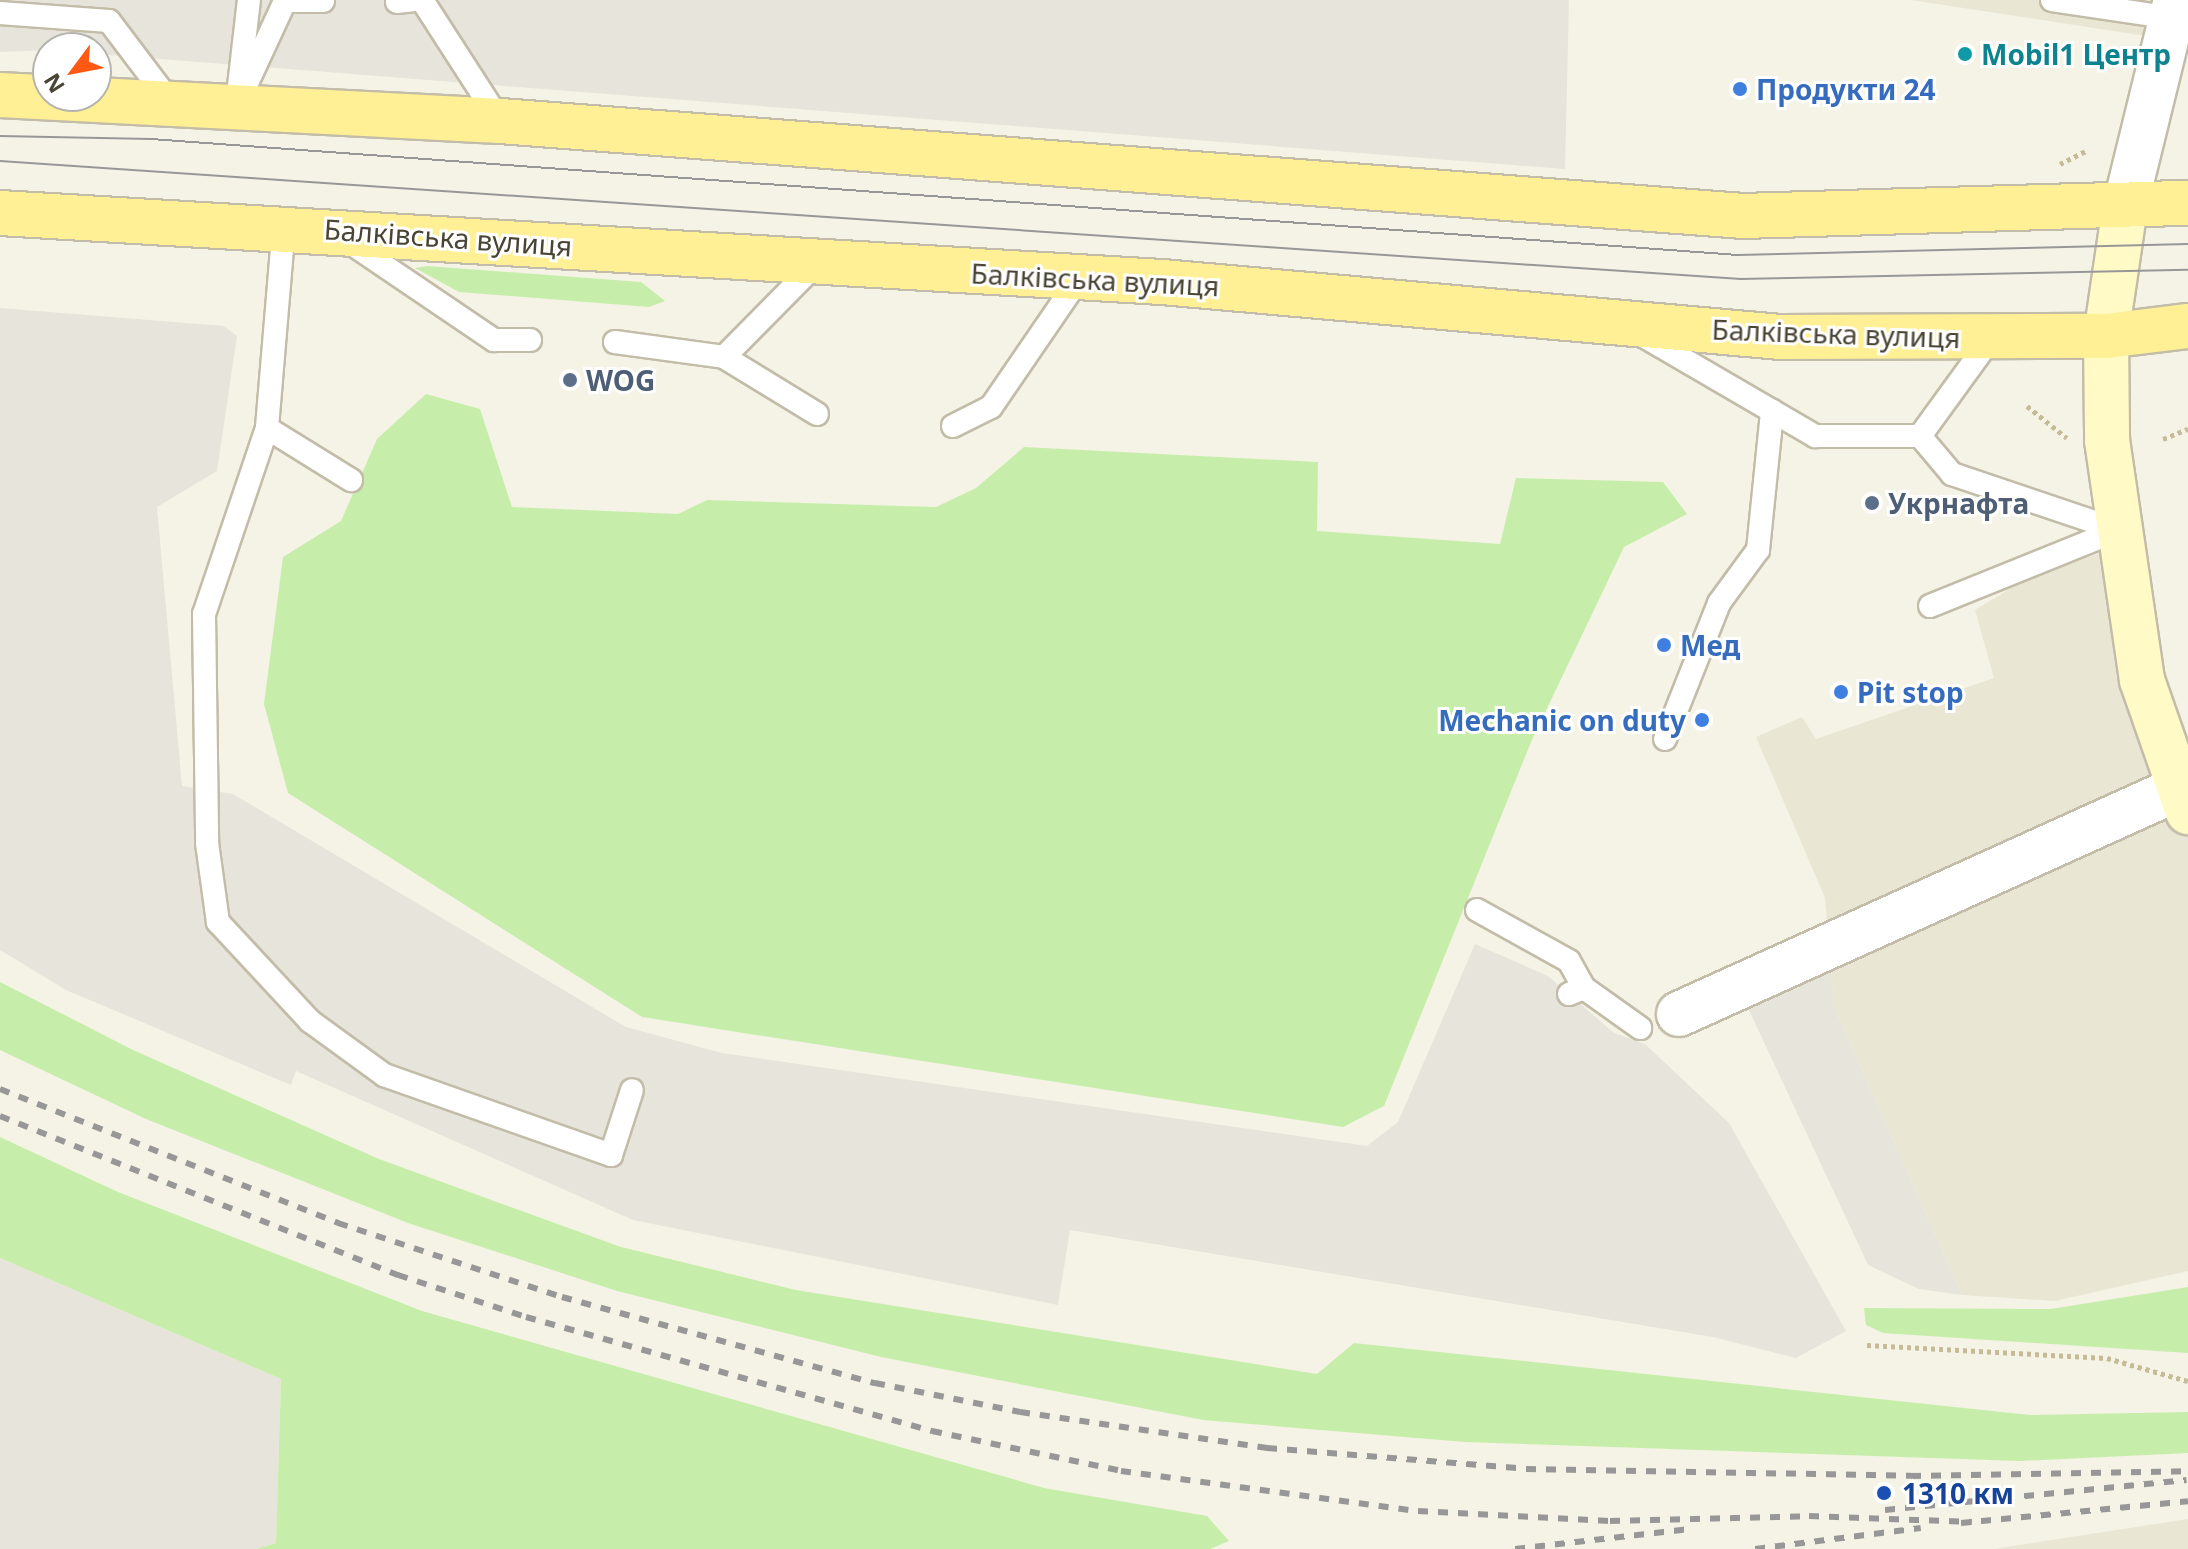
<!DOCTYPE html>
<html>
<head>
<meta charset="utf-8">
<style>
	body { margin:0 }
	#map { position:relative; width:2188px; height:1549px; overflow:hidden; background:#f5f3e6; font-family:"Noto Sans",sans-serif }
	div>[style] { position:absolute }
	.residential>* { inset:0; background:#eae6d4 }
	.industrial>* { inset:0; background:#e7e4db }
	.green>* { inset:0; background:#c6eeaa }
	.path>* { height:5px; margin-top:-2.5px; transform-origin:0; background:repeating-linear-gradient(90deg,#c5bb97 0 4px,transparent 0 8px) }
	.roads { filter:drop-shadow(2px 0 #c2bca8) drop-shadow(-2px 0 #c2bca8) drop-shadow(0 2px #c2bca8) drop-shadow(0 -2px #c2bca8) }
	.service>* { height:22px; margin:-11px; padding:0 11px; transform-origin:11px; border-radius:11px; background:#fff }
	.minor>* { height:44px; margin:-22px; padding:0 22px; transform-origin:22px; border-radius:22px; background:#fff }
	.tertiary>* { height:44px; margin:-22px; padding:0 22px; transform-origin:22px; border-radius:22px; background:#fff }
	.secondary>* { height:44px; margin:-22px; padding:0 22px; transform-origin:22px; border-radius:22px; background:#fffac6 }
	.primary>* { height:44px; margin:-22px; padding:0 22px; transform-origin:22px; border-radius:22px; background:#fff095 }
	.tram>* { height:2px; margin:-1px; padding:0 1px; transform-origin:1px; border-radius:1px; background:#979797 }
	.rail>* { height:6px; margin-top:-3px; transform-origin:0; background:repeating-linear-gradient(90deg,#979797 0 10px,transparent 0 20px) }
	.dots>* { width:22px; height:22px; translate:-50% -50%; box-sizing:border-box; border:4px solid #fff; border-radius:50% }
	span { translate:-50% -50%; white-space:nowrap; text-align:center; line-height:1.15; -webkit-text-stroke:6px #fff; paint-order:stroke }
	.culture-label { font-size:28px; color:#0d838f; font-weight:700 }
	.left { translate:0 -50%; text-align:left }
	.shop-label { font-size:28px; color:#366cbe; font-weight:700 }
	.right { translate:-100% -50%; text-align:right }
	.street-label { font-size:28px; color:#494434 }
	.service-label { font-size:28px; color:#4e5e75; font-weight:700 }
	.transit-label { font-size:28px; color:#164399; font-weight:700 }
	.north { position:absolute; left:32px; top:32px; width:80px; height:80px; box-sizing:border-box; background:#fff; border:2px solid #b6b4ae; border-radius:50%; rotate:238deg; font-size:22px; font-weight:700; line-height:32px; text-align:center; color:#494434 }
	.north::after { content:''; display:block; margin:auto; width:28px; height:36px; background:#ff5913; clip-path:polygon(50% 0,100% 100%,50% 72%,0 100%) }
</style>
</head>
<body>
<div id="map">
	<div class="residential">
		<div style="clip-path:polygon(1911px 0,2155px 0,2146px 36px)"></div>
		<div style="clip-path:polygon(2111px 549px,2188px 836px,2188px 1271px,2055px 1301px,1962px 1295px,1834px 1007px,1825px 898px,1756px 737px,1802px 717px,1816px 739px,1994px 678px,1975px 610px,2021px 582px)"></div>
		<div style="clip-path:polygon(2188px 1519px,2188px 1549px,1994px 1549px)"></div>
	</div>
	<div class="industrial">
		<div style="clip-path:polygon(0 0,1569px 0,1565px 169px,96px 54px,96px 48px,0 52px)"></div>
		<div style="clip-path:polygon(0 308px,224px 326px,237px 336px,217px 471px,157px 507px,182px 786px,233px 794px,626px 1027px,722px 1053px,1367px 1146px,1398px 1122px,1475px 944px,1548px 976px,1614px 1033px,1645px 1044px,1729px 1123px,1846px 1331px,1796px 1358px,1713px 1337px,1070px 1230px,1058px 1305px,633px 1220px,296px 1071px,291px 1085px,66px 990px,0 950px)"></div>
		<div style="clip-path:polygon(1830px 954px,1834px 1007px,1962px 1295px,1919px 1289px,1868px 1265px,1741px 993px)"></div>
		<div style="clip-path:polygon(0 1258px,281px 1379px,276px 1543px,256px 1549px,0 1549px)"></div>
	</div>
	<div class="green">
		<div style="clip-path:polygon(427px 266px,641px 282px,665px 301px,649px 307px,459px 292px,415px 268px)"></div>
		<div style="clip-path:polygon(426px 394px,480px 409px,512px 507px,678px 514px,707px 500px,936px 507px,976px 488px,1024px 447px,1318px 462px,1317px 531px,1500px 544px,1516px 478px,1663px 482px,1687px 514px,1624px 547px,1531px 742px,1384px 1106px,1343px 1127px,642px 1017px,288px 793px,264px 704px,283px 557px,341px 521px,377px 439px)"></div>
		<div style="clip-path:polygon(0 982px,133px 1050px,379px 1159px,621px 1247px,796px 1290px,1317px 1374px,1354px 1343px,2030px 1415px,2188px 1412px,2188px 1453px,2020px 1461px,1465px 1442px,1203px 1420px,881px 1357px,617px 1291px,408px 1223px,146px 1119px,0 1050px)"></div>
		<div style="clip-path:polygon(0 1137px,118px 1192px,422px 1311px,1044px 1488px,1207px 1516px,1229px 1541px,1210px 1549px,256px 1549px,276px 1543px,281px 1379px,0 1258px)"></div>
		<div style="clip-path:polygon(2188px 1287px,2188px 1353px,1883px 1333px,1866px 1325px,1864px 1308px,2051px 1309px)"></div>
	</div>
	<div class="path">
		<div style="left:2060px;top:164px;width:31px;rotate:-27deg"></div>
		<div style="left:2027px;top:406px;width:51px;rotate:38.7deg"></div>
		<div style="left:2163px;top:439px;width:27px;rotate:-22deg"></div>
		<div style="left:1867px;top:1345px;width:240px;rotate:3.1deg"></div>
		<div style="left:2107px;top:1358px;width:84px;rotate:15.9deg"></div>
	</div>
	<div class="roads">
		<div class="service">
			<div style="left:422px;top:0;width:144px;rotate:57.2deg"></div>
			<div style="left:2052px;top:0;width:121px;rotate:8.5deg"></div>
			<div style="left:397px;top:2px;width:20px;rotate:-6deg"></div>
			<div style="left:0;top:13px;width:109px;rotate:4.2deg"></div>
			<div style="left:109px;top:21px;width:103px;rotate:52.9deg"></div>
			<div style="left:239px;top:86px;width:87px;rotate:-83.4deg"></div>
			<div style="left:236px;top:107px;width:117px;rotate:-65.2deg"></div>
			<div style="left:285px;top:1px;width:38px"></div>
			<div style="left:284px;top:225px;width:204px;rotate:94.8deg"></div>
			<div style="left:267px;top:428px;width:196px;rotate:108.7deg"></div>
			<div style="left:204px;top:614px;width:229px;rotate:89.2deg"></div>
			<div style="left:207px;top:843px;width:80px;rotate:82.1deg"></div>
			<div style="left:218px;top:922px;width:135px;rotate:47.1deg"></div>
			<div style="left:310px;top:1021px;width:92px;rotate:36.1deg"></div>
			<div style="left:384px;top:1075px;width:241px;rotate:19.4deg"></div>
			<div style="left:611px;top:1155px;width:68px;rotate:-72.1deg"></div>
			<div style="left:349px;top:242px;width:175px;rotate:34.1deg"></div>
			<div style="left:494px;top:340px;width:36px"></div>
			<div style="left:1640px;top:334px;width:203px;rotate:30.2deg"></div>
			<div style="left:1815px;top:436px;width:105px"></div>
			<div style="left:1920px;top:436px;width:122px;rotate:-54deg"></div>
			<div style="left:615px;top:342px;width:110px;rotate:7.8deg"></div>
			<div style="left:724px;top:357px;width:129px;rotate:-45.3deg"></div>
			<div style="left:724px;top:357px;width:109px;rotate:31.5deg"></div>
			<div style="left:953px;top:426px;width:42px;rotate:-26.6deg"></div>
			<div style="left:991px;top:407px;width:158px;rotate:-55.6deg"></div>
			<div style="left:267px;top:428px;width:99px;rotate:31.8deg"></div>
			<div style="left:1920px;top:436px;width:50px;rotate:49.9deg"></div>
			<div style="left:1952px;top:474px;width:175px;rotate:18.6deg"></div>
			<div style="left:1930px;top:606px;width:203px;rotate:-22deg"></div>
			<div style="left:1665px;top:739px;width:146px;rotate:-68.3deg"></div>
			<div style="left:1719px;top:603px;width:66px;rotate:-53.7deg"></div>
			<div style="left:1758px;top:550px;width:140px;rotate:-84.2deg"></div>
			<div style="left:1477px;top:910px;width:105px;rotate:29deg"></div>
			<div style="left:1569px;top:961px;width:31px;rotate:61deg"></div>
			<div style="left:1569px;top:994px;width:16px;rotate:-22deg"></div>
			<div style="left:1584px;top:988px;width:69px;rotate:35.5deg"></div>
		</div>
		<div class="minor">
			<div style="left:1679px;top:1014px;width:559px;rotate:-24.32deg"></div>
		</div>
		<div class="tertiary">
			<div style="left:2125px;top:207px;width:213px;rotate:-76.2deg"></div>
		</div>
		<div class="secondary">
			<div style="left:2125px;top:207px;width:130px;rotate:98.4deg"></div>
			<div style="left:2106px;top:336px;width:104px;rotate:89.4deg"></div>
			<div style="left:2107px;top:440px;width:243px;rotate:81.7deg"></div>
			<div style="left:2142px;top:680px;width:140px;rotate:70.8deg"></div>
		</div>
		<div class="primary">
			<div style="left:0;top:95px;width:501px;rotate:2.98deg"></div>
			<div style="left:500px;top:121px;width:1246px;rotate:4.37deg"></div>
			<div style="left:1742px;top:216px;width:446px;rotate:-1.7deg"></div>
			<div style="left:0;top:213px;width:1164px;rotate:3.4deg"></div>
			<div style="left:1162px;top:282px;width:621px;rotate:5.08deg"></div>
			<div style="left:1781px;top:337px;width:325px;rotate:-0.2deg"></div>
			<div style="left:2106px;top:336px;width:83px;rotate:-7deg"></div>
		</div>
	</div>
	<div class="tram">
		<div style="left:0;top:136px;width:151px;rotate:1.1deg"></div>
		<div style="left:151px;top:139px;width:1592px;rotate:4.18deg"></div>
		<div style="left:1739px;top:255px;width:449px;rotate:-1.4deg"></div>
		<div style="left:0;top:161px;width:1745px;rotate:3.88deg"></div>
		<div style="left:1741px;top:279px;width:447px;rotate:-1.2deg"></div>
	</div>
	<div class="rail">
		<div style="left:0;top:1089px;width:364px;rotate:21.6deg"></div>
		<div style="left:338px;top:1223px;width:236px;rotate:18.3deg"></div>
		<div style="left:562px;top:1297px;width:325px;rotate:15.4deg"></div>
		<div style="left:875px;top:1383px;width:148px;rotate:11.3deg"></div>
		<div style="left:1020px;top:1412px;width:250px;rotate:8.3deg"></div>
		<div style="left:1267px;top:1448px;width:260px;rotate:4.6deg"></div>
		<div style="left:1526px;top:1469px;width:385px;rotate:1deg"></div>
		<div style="left:1911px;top:1476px;width:277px;rotate:-1deg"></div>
		<div style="left:0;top:1116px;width:429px;rotate:21.8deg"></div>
		<div style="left:398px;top:1275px;width:135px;rotate:18.2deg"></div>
		<div style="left:526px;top:1317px;width:422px;rotate:15.7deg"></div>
		<div style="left:932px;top:1431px;width:193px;rotate:11.9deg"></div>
		<div style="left:1121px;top:1471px;width:300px;rotate:7.7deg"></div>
		<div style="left:1418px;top:1511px;width:192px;rotate:3deg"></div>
		<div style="left:1610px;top:1521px;width:199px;rotate:-1.4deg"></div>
		<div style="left:1809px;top:1516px;width:163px;rotate:2.1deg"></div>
		<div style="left:1885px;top:1510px;width:303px;rotate:-5.7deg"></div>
		<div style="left:1961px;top:1523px;width:228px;rotate:-5.5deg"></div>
		<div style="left:1515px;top:1549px;width:176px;rotate:-6.5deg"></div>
		<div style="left:1755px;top:1549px;width:167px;rotate:-7.2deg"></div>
	</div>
	<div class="dots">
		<div style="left:1965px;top:54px;background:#0f9aa8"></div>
		<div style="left:1740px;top:89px;background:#3f7fe0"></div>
		<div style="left:570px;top:380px;background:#5c6f8a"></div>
		<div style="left:1872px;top:503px;background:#5c6f8a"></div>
		<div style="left:1664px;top:645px;background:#3f7fe0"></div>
		<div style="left:1841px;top:692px;background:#3f7fe0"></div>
		<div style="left:1702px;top:720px;background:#3f7fe0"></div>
		<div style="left:1884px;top:1493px;background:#1a4fb4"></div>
	</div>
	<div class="culture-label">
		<span class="left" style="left:1981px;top:54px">Mobil1 Центр</span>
	</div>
	<div class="shop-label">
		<span class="left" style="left:1756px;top:89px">Продукти 24</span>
		<span class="left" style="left:1680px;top:645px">Мед</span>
		<span class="left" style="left:1857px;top:692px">Pit stop</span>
		<span class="right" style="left:1686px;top:720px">Mechanic on duty</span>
	</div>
	<div class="street-label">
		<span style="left:448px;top:237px;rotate:4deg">Балківська вулиця</span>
		<span style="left:1095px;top:279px;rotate:3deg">Балківська вулиця</span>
		<span style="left:1836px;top:333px;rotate:2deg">Балківська вулиця</span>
	</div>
	<div class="service-label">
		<span class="left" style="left:586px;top:380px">WOG</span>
		<span class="left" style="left:1888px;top:503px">Укрнафта</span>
	</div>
	<div class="transit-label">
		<span class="left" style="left:1902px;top:1493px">1310 км</span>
	</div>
	<div class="north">N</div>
</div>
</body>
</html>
